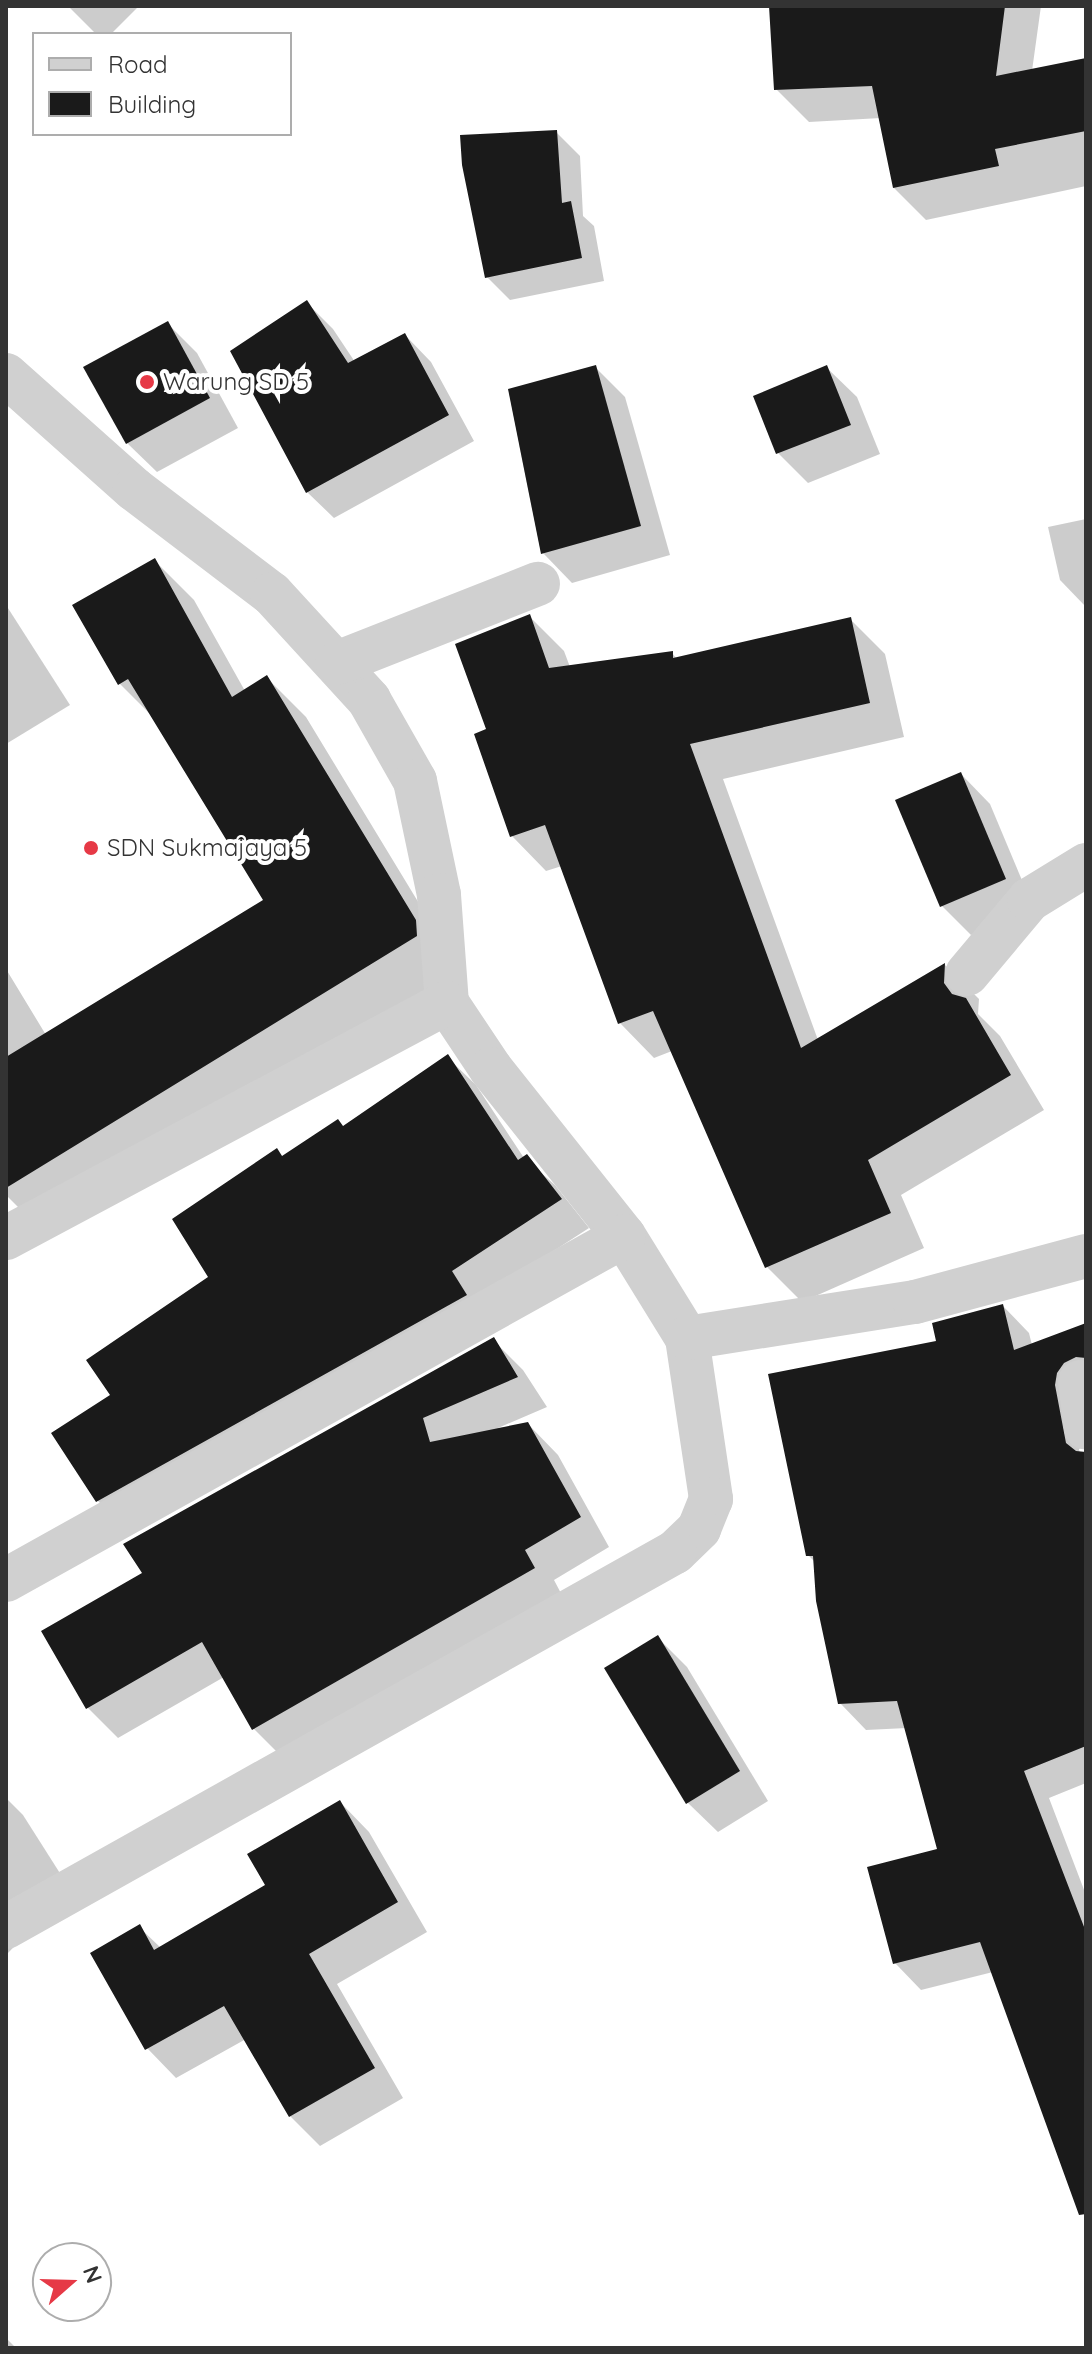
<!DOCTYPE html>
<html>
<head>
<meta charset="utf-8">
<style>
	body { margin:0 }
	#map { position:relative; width:1092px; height:2354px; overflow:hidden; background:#fff; font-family:Quicksand,sans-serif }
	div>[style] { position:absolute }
	.shadow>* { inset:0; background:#0003 }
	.building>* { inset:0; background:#1a1a1a }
	.street>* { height:44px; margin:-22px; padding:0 22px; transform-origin:22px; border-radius:22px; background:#d0d0d0 }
	.dots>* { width:22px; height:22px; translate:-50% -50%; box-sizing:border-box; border:4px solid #fff; border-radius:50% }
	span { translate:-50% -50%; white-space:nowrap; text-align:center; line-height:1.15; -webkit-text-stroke:8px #fff; paint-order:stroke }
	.poi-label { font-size:24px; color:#333 }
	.left { translate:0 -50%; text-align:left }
	.frame { position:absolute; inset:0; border:8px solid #333; pointer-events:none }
	.legend { position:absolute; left:32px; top:32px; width:260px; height:104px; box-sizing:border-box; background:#fff; border:2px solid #adadad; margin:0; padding:10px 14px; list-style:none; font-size:24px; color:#333 }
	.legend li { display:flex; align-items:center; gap:16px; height:40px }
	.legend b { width:40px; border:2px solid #adadad }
	.north { position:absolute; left:32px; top:2242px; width:80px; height:80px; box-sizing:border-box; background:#fff; border:2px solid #adadad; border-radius:50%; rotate:70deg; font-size:22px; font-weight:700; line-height:32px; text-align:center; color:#333 }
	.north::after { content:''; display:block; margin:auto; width:28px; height:36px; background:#e63946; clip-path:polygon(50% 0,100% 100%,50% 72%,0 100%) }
</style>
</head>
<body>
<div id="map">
	<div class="shadow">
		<div style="clip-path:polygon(68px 6px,139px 6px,111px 34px,96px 34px)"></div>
		<div style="clip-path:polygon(771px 6px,1041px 6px,1032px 71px,1086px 60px,1086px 186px,926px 220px,894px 188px,881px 118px,809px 122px,776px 89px)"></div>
		<div style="clip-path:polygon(556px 132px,580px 156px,583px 216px,594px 226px,604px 281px,510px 300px,487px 277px)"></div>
		<div style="clip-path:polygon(307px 303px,333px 329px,355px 362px,405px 335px,431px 362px,474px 441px,334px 518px,307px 492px)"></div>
		<div style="clip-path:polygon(167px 323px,197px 353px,238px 428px,157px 472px,127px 443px)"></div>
		<div style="clip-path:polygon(595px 367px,625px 397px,670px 555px,572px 583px,543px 553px)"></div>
		<div style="clip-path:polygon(827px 368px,857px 397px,880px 454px,808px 483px,778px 453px,755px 397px)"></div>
		<div style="clip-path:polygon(1086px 519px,1086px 607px,1060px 580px,1048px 527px)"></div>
		<div style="clip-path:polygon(155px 561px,194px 600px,245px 691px,267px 678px,306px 717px,454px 961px,456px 976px,41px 1230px,6px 1195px,6px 969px,46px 1035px,266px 901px,155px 719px,119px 683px)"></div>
		<div style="clip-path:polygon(6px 605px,70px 705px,6px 744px)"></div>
		<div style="clip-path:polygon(529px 616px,564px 651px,570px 667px,672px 653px,677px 659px,850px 619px,885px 654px,904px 737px,723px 779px,818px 1040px,945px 965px,979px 999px,978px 1014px,1000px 1036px,1044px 1110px,901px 1195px,924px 1248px,802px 1302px,767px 1267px,672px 1051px,654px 1058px,620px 1023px,562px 866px,546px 871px,512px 836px,488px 730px)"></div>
		<div style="clip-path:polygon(961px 774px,990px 804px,1034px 909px,971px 935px,942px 906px)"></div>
		<div style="clip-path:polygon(447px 1057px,476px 1085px,524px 1158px,555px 1185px,589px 1228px,126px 1529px,97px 1500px,113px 1396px,211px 1277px,277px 1151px,283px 1157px,344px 1127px)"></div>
		<div style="clip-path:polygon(1003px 1306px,1029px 1333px,1032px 1345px,1086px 1325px,1085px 1446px,1079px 1449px,1086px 1486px,1086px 1783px,1049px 1798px,1086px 1895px,1086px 2172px,993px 1972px,921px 1990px,895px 1963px,939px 1850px,907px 1728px,866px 1730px,840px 1703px,816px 1563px,808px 1555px,939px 1342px)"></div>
		<div style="clip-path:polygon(493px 1340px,523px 1370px,547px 1407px,498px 1428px,528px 1424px,558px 1455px,609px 1547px,554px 1580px,564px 1599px,284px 1759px,254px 1729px,224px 1677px,118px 1738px,87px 1707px,144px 1574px)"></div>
		<div style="clip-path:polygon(657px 1637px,687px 1667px,768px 1801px,718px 1832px,688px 1803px,607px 1669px)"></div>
		<div style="clip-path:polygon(6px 1798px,23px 1815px,70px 1889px,6px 1955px)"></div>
		<div style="clip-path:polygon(340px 1802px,369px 1832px,427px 1932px,337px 1984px,403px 2098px,320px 2146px,290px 2116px,246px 2039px,176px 2078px,147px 2048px,139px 1927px,161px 1948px,267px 1886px)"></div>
		<div style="clip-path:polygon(6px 2338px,16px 2348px,6px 2348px)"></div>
	</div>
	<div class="building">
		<div style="clip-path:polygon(769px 6px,1005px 6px,996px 76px,1086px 58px,1086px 131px,995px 149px,999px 166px,893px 188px,872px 86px,774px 90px)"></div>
		<div style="clip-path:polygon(557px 130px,562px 203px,571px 201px,582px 258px,485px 278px,462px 165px,460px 135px)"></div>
		<div style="clip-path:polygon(307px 300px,348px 363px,405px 333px,449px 415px,306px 493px,230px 351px)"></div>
		<div style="clip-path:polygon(168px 321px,210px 398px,126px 444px,83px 367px)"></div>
		<div style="clip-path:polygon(596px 365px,641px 526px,541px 554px,508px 389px)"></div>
		<div style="clip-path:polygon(827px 365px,851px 425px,776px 454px,753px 396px)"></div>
		<div style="clip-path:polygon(155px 558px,232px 697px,267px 675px,416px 920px,417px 936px,6px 1188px,6px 1057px,263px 900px,128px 679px,118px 685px,72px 605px)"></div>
		<div style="clip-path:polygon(530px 614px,549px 668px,673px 651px,673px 658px,851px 617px,870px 703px,690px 744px,801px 1048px,945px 963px,944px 983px,952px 994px,966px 998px,1011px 1075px,868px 1160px,891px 1213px,765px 1268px,653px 1011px,618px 1024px,545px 825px,510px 837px,474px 734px,486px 729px,455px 644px)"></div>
		<div style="clip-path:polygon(961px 772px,1006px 879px,940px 907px,895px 800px)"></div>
		<div style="clip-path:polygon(448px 1054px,518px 1160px,527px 1154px,562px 1199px,452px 1271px,467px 1295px,96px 1502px,51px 1433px,110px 1395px,86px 1360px,208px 1277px,172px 1219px,277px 1148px,282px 1156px,338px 1119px,343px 1126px)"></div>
		<div style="clip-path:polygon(1003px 1304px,1014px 1350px,1086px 1323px,1086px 1358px,1076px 1357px,1064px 1363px,1057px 1373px,1055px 1385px,1066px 1443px,1076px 1451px,1086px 1452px,1086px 1746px,1024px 1771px,1086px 1932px,1086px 2214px,1079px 2215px,980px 1942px,893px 1964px,867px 1867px,937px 1849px,897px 1701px,838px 1704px,816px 1601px,813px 1556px,806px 1556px,768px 1374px,936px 1341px,932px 1323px)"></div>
		<div style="clip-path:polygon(494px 1337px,518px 1377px,423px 1418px,430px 1442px,528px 1422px,581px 1517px,525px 1550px,535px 1568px,252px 1730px,202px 1642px,86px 1709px,41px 1631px,142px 1573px,123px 1544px)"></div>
		<div style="clip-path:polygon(658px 1635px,740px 1771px,686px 1804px,604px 1668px)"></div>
		<div style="clip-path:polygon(340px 1800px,398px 1902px,309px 1954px,375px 2068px,289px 2117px,224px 2006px,145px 2050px,90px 1953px,140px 1924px,154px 1950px,265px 1885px,247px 1854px)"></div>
	</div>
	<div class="street">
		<div style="left:6px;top:375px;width:171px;rotate:41.7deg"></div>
		<div style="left:134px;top:489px;width:173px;rotate:37.3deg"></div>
		<div style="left:272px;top:594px;width:144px;rotate:47.5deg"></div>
		<div style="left:369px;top:700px;width:93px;rotate:60.4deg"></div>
		<div style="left:415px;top:781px;width:116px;rotate:78.1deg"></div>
		<div style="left:439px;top:895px;width:108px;rotate:85.8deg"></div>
		<div style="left:447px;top:1003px;width:79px;rotate:56.3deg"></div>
		<div style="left:491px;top:1069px;width:213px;rotate:51.5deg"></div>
		<div style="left:624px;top:1236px;width:120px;rotate:58.3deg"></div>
		<div style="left:687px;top:1338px;width:163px;rotate:81.5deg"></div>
		<div style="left:711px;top:1499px;width:32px;rotate:112deg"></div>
		<div style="left:699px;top:1529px;width:33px;rotate:136deg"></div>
		<div style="left:675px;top:1552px;width:767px;rotate:150.73deg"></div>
		<div style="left:337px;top:663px;width:216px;rotate:-21.5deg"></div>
		<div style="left:967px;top:974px;width:97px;rotate:-50deg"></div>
		<div style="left:1029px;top:900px;width:67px;rotate:-31.6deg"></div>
		<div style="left:6px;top:1238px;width:500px;rotate:-28.1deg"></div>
		<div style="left:687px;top:1338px;width:231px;rotate:-9deg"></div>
		<div style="left:915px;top:1302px;width:177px;rotate:-15.1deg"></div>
		<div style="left:1080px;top:1382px;width:46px;rotate:82.6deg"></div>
		<div style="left:6px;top:1580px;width:707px;rotate:-29.1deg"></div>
	</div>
	<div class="dots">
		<div style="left:147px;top:382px;background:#e63946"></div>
		<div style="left:91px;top:848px;background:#e63946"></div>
	</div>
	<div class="poi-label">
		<span class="left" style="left:163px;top:382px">Warung SD 5</span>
		<span class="left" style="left:107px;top:848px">SDN Sukmajaya 5</span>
	</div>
	<div class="frame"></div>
	<ul class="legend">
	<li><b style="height:10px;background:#d0d0d0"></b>Road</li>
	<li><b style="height:22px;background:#1a1a1a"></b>Building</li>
	</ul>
	<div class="north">N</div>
</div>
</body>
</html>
